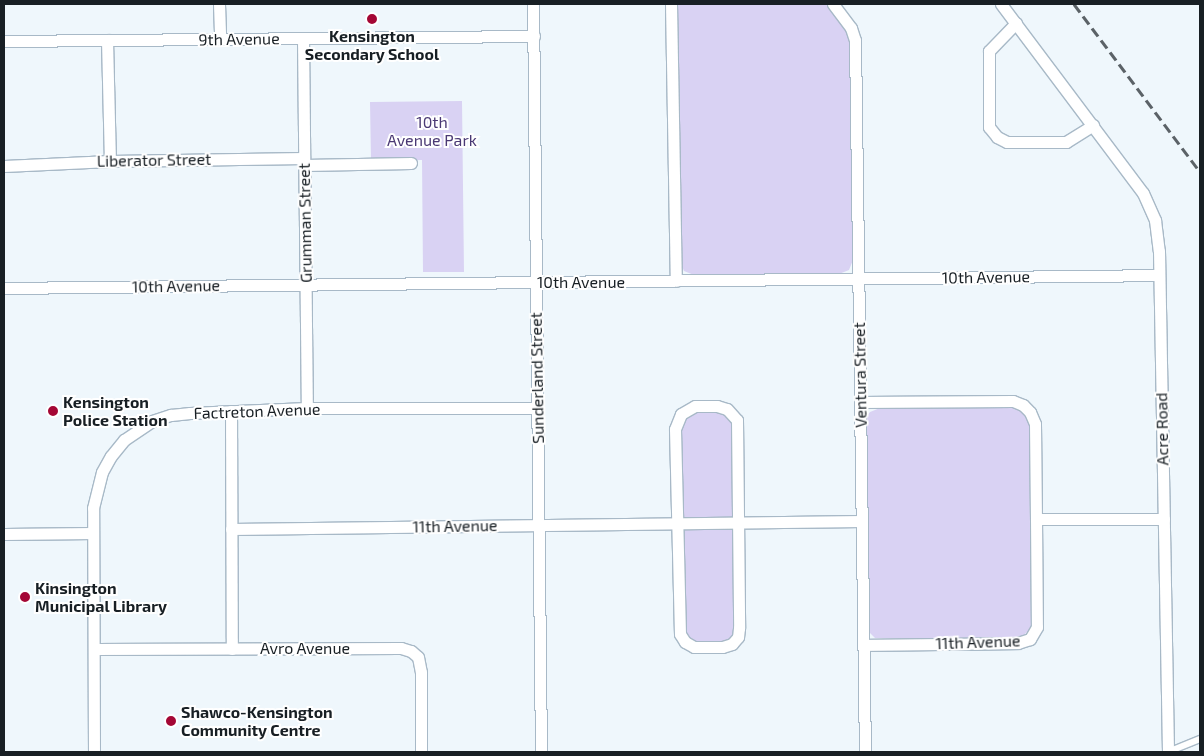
<!DOCTYPE html>
<html>
<head>
<meta charset="utf-8">
<style>
	body { margin:0 }
	#map { position:relative; width:1204px; height:756px; overflow:hidden; background:#eff7fc; font-family:"Exo 2",sans-serif }
	div>[style] { position:absolute }
	.green>* { inset:0; background:#d9d2f3 }
	.roads { filter:drop-shadow(1px 0 #a8b9c7) drop-shadow(-1px 0 #a8b9c7) drop-shadow(0 1px #a8b9c7) drop-shadow(0 -1px #a8b9c7) }
	.service>* { height:5.5px; margin:-2.75px; padding:0 2.75px; transform-origin:2.75px; border-radius:2.75px; background:#fff }
	.minor>* { height:11px; margin:-5.5px; padding:0 5.5px; transform-origin:5.5px; border-radius:5.5px; background:#fff }
	.rail>* { height:3px; margin-top:-1.5px; transform-origin:0; background:repeating-linear-gradient(90deg,#5b6267 0 10px,transparent 0 15px) }
	.dots>* { width:14px; height:14px; translate:-50% -50%; box-sizing:border-box; border:2px solid #fff; border-radius:50% }
	span { translate:-50% -50%; white-space:nowrap; text-align:center; line-height:1.15; -webkit-text-stroke:4px #fff; paint-order:stroke }
	.poi-label { font-size:16px; color:#181f24; font-weight:700 }
	.left { translate:0 -50%; text-align:left }
	.street-label { font-size:16px; color:#181f24 }
	.park-label { font-size:16px; color:#4a3974 }
	.frame { position:absolute; inset:0; border:5px solid #181f24; pointer-events:none }
</style>
</head>
<body>
<div id="map">
	<div class="green">
		<div style="clip-path:polygon(676px 4px,827px 4px,846px 29px,850px 37px,853px 260px,849px 270px,839px 274px,694px 275px,684px 271px,679px 259px)"></div>
		<div style="clip-path:polygon(462px 101px,464px 272px,423px 272px,422px 160px,371px 161px,370px 102px)"></div>
		<div style="clip-path:polygon(705px 406px,737px 420px,739px 628px,732px 644px,685px 642px,676px 423px)"></div>
		<div style="clip-path:polygon(1014px 407px,1025px 412px,1029px 422px,1031px 628px,1021px 638px,875px 638px,869px 632px,865px 422px,866px 417px,870px 412px,880px 408px)"></div>
	</div>
	<div class="roads">
		<div class="service">
			<div style="left:1168px;top:752px;width:35px;rotate:-22deg"></div>
		</div>
		<div class="minor">
			<div style="left:219px;top:4px;width:35px;rotate:88deg"></div>
			<div style="left:533px;top:4px;width:748px;rotate:89.39deg"></div>
			<div style="left:671px;top:4px;width:277px;rotate:89deg"></div>
			<div style="left:833px;top:4px;width:30px;rotate:53deg"></div>
			<div style="left:851px;top:28px;width:13px;rotate:72deg"></div>
			<div style="left:855px;top:40px;width:712px;rotate:89.2deg"></div>
			<div style="left:1001px;top:4px;width:236px;rotate:53.1deg"></div>
			<div style="left:1143px;top:193px;width:30px;rotate:66deg"></div>
			<div style="left:1155px;top:220px;width:31px;rotate:83deg"></div>
			<div style="left:1159px;top:251px;width:501px;rotate:88.97deg"></div>
			<div style="left:1016px;top:23px;width:39px;rotate:134deg"></div>
			<div style="left:989px;top:51px;width:76px;rotate:90deg"></div>
			<div style="left:989px;top:127px;width:13px;rotate:51deg"></div>
			<div style="left:997px;top:137px;width:11px;rotate:27deg"></div>
			<div style="left:1007px;top:142px;width:59px"></div>
			<div style="left:1066px;top:142px;width:32px;rotate:-32deg"></div>
			<div style="left:303px;top:38px;width:370px;rotate:89.4deg"></div>
			<div style="left:107px;top:40px;width:121px;rotate:88.6deg"></div>
			<div style="left:4px;top:41px;width:530px;rotate:-0.54deg"></div>
			<div style="left:304px;top:165px;width:107px;rotate:-1.1deg"></div>
			<div style="left:4px;top:166px;width:106px;rotate:-2.7deg"></div>
			<div style="left:110px;top:161px;width:194px;rotate:-0.9deg"></div>
			<div style="left:4px;top:288px;width:1155px;rotate:-0.64deg"></div>
			<div style="left:860px;top:402px;width:153px;rotate:-0.4deg"></div>
			<div style="left:1013px;top:401px;width:11px;rotate:22deg"></div>
			<div style="left:1023px;top:405px;width:10px;rotate:45deg"></div>
			<div style="left:1030px;top:412px;width:13px;rotate:67deg"></div>
			<div style="left:1035px;top:424px;width:95px;rotate:89.4deg"></div>
			<div style="left:1036px;top:519px;width:108px;rotate:89.5deg"></div>
			<div style="left:1037px;top:627px;width:14px;rotate:120deg"></div>
			<div style="left:1030px;top:639px;width:13px;rotate:162deg"></div>
			<div style="left:1018px;top:643px;width:154px;rotate:179.3deg"></div>
			<div style="left:695px;top:406px;width:22px"></div>
			<div style="left:717px;top:406px;width:10px;rotate:17deg"></div>
			<div style="left:727px;top:409px;width:15px;rotate:48deg"></div>
			<div style="left:737px;top:420px;width:208px;rotate:89.4deg"></div>
			<div style="left:739px;top:628px;width:9px;rotate:96deg"></div>
			<div style="left:738px;top:637px;width:9px;rotate:131deg"></div>
			<div style="left:732px;top:644px;width:10px;rotate:163deg"></div>
			<div style="left:722px;top:647px;width:28px;rotate:180deg"></div>
			<div style="left:694px;top:647px;width:10px;rotate:-151deg"></div>
			<div style="left:685px;top:642px;width:9px;rotate:-122deg"></div>
			<div style="left:680px;top:634px;width:205px;rotate:-91.4deg"></div>
			<div style="left:675px;top:429px;width:16px;rotate:-68deg"></div>
			<div style="left:681px;top:414px;width:16px;rotate:-30deg"></div>
			<div style="left:231px;top:411px;width:238px;rotate:89.8deg"></div>
			<div style="left:1036px;top:519px;width:128px"></div>
			<div style="left:231px;top:529px;width:631px;rotate:-0.73deg"></div>
			<div style="left:4px;top:534px;width:89px;rotate:-0.6deg"></div>
			<div style="left:94px;top:649px;width:307px;rotate:-0.2deg"></div>
			<div style="left:401px;top:648px;width:10px;rotate:17deg"></div>
			<div style="left:411px;top:651px;width:9px;rotate:41deg"></div>
			<div style="left:418px;top:657px;width:15px;rotate:79deg"></div>
			<div style="left:421px;top:672px;width:80px;rotate:90deg"></div>
			<div style="left:94px;top:752px;width:244px;rotate:-90.2deg"></div>
			<div style="left:93px;top:508px;width:37px;rotate:-76deg"></div>
			<div style="left:102px;top:472px;width:18px;rotate:-61deg"></div>
			<div style="left:111px;top:456px;width:21px;rotate:-51deg"></div>
			<div style="left:124px;top:440px;width:34px;rotate:-34deg"></div>
			<div style="left:152px;top:421px;width:20px;rotate:-18deg"></div>
			<div style="left:171px;top:415px;width:19px;rotate:-6deg"></div>
			<div style="left:190px;top:413px;width:117px;rotate:-2.4deg"></div>
			<div style="left:307px;top:408px;width:230px"></div>
		</div>
	</div>
	<div class="rail">
		<div style="left:1074px;top:4px;width:210px;rotate:53.1deg"></div>
	</div>
	<div class="dots">
		<div style="left:372px;top:19px;background:#a40735"></div>
		<div style="left:53px;top:411px;background:#a40735"></div>
		<div style="left:25px;top:597px;background:#a40735"></div>
		<div style="left:171px;top:721px;background:#a40735"></div>
	</div>
	<div class="poi-label">
		<span style="left:372px;top:45px">Kensington<br>Secondary School</span>
		<span class="left" style="left:63px;top:411px">Kensington<br>Police Station</span>
		<span class="left" style="left:35px;top:597px">Kinsington<br>Municipal Library</span>
		<span class="left" style="left:181px;top:721px">Shawco-Kensington<br>Community Centre</span>
	</div>
	<div class="street-label">
		<span style="left:239px;top:39px;rotate:-1deg">9th Avenue</span>
		<span style="left:154px;top:160px;rotate:-1deg">Liberator Street</span>
		<span style="left:305px;top:223px;rotate:-91deg">Grumman Street</span>
		<span style="left:986px;top:277px;rotate:-1deg">10th Avenue</span>
		<span style="left:581px;top:282px">10th Avenue</span>
		<span style="left:176px;top:286px;rotate:-1deg">10th Avenue</span>
		<span style="left:860px;top:375px;rotate:-91deg">Ventura Street</span>
		<span style="left:537px;top:378px;rotate:-91deg">Sunderland Street</span>
		<span style="left:257px;top:411px;rotate:-2deg">Factreton Avenue</span>
		<span style="left:1162px;top:429px;rotate:-91deg">Acre Road</span>
		<span style="left:455px;top:526px;rotate:-1deg">11th Avenue</span>
		<span style="left:978px;top:642px;rotate:-2deg">11th Avenue</span>
		<span style="left:305px;top:648px">Avro Avenue</span>
	</div>
	<div class="park-label">
		<span style="left:432px;top:131px">10th<br>Avenue Park</span>
	</div>
	<div class="frame"></div>
</div>
</body>
</html>
